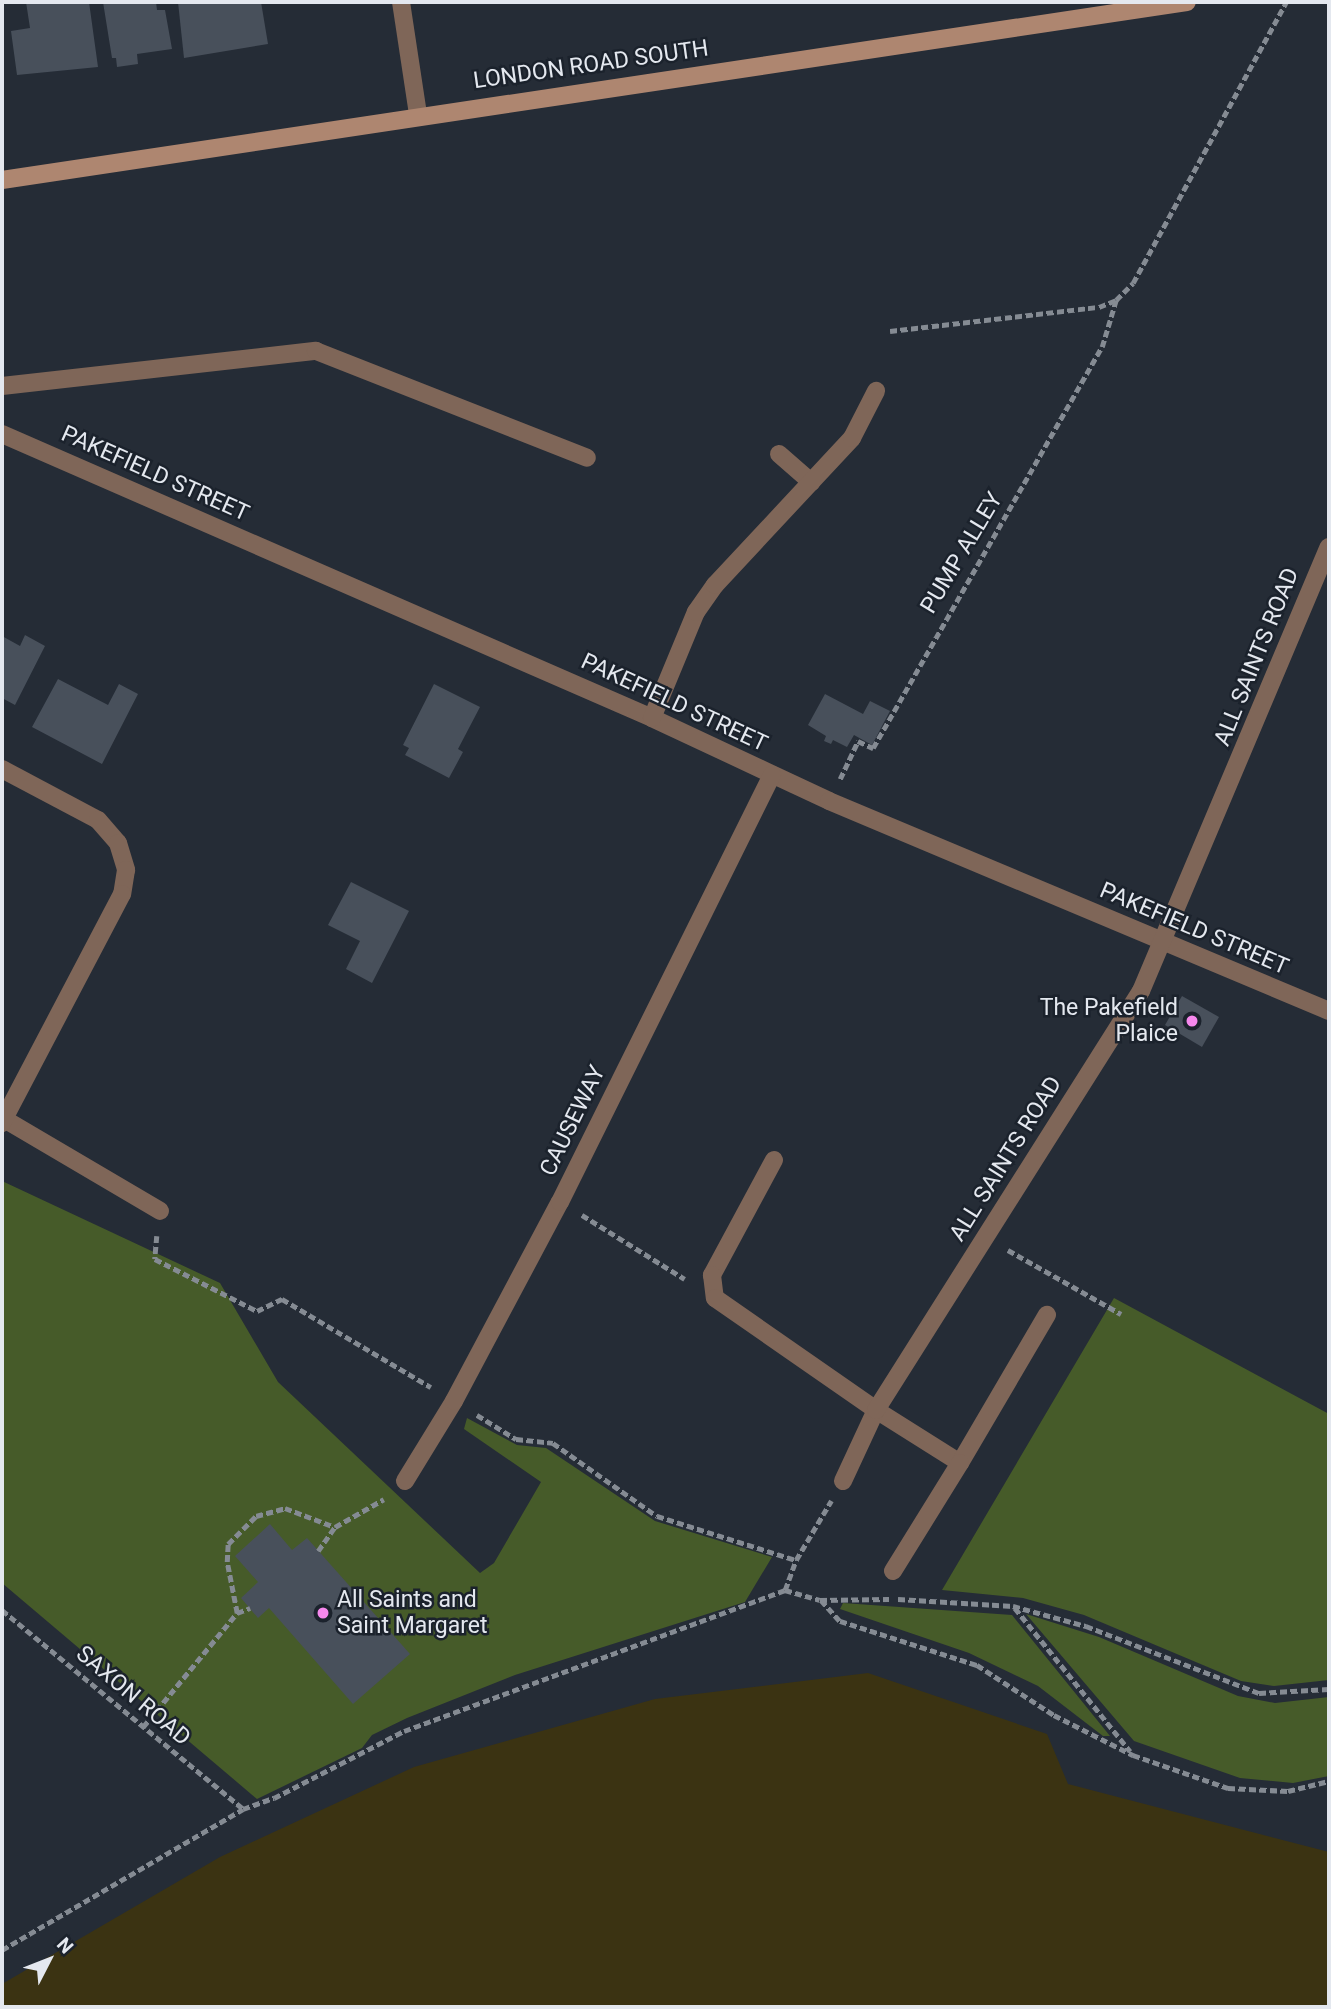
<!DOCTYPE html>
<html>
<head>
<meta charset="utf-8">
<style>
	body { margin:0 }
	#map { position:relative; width:1331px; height:2009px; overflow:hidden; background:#252c36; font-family:Roboto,sans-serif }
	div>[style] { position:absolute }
	.green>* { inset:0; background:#465b29 }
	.sand>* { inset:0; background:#3b3312 }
	.building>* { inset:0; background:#48505b }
	.path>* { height:4.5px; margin-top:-2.25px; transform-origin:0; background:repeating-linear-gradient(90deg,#858b93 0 7px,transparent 0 10.5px) }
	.service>* { height:18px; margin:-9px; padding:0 9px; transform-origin:9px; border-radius:9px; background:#7f6658 }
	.minor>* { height:18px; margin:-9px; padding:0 9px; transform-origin:9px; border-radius:9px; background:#7f6658 }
	.secondary>* { height:18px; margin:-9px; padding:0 9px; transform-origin:9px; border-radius:9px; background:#ae8670 }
	.dots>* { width:19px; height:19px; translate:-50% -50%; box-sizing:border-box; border:4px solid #1b222c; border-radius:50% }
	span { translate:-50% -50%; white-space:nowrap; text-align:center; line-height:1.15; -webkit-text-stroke:5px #1b222c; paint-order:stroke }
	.street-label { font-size:23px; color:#e4e8ef }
	.poi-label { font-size:23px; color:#e4e8ef }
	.right { translate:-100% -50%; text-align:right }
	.left { translate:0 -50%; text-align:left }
	.frame { position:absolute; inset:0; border:4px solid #e4e8ef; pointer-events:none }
	.north { position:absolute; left:14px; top:1925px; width:70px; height:70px; -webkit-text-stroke:5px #1b222c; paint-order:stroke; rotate:48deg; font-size:19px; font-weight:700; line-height:28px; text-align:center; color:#e4e8ef }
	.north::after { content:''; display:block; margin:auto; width:24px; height:32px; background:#e4e8ef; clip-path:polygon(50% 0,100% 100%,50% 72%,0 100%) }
</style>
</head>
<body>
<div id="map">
	<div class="green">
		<div style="clip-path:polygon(2px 1181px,220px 1283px,278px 1382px,480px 1573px,494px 1563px,541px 1482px,464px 1429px,467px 1418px,517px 1445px,546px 1448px,655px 1521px,772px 1557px,745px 1602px,515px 1675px,407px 1718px,372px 1735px,362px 1748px,257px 1799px,2px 1583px)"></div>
		<div style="clip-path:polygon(1114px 1298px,1329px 1414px,1329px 1680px,1274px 1686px,1241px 1681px,1084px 1615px,1023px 1598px,942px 1590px)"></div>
		<div style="clip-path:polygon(843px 1603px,1012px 1615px,1110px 1736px,1103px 1736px,1038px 1686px,969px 1653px,840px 1609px)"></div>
		<div style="clip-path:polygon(1026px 1614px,1099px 1637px,1238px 1696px,1275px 1703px,1329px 1697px,1329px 1776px,1293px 1783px,1240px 1778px,1134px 1741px)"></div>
	</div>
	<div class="sand">
		<div style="clip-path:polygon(868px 1673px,1047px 1734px,1068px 1784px,1329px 1852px,1329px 2007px,2px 2007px,2px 1984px,220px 1857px,414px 1767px,655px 1699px)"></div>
	</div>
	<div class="building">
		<div style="clip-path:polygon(26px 2px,89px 2px,98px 67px,17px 75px,11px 31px,30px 28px)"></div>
		<div style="clip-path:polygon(103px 2px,156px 2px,157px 10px,165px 10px,172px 49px,137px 54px,138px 64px,117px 67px,116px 58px,112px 58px)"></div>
		<div style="clip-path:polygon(178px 2px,261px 2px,268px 44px,184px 58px)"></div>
		<div style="clip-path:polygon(25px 635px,45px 646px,15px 705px,2px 698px,2px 636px,20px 646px)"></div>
		<div style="clip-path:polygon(58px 679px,108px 705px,119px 684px,138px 694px,102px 764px,32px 727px)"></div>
		<div style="clip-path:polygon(434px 684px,480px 707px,458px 749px,463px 752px,449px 778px,405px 755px,409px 748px,403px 745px)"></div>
		<div style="clip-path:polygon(825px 694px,863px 714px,870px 701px,890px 711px,872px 745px,854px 735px,847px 747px,833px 740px,831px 744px,824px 741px,826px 736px,808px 725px)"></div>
		<div style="clip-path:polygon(351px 882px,409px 911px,372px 983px,346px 969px,360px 941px,328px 925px)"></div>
		<div style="clip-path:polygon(1182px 996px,1219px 1017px,1202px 1047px,1165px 1025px)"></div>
		<div style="clip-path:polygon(270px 1524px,292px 1550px,307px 1538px,410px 1654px,353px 1704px,269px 1608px,258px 1618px,241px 1598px,258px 1582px,235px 1556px)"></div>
	</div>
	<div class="path">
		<div style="left:890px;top:331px;width:210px;rotate:-6.6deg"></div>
		<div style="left:1099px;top:307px;width:18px;rotate:-22deg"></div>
		<div style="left:1116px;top:300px;width:24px;rotate:-45deg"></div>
		<div style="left:1133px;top:283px;width:320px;rotate:-61.4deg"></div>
		<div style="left:840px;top:779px;width:42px;rotate:-64.7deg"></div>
		<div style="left:858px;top:741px;width:17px;rotate:25deg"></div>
		<div style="left:873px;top:748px;width:462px;rotate:-60.3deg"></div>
		<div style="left:1102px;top:347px;width:49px;rotate:-73.4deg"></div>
		<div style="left:582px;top:1215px;width:121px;rotate:31.9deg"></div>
		<div style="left:157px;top:1236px;width:23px;rotate:95deg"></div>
		<div style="left:155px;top:1259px;width:114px;rotate:27deg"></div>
		<div style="left:257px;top:1311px;width:28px;rotate:-26deg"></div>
		<div style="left:282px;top:1299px;width:173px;rotate:30.6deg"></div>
		<div style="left:1008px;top:1250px;width:130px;rotate:29.5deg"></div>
		<div style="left:477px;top:1415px;width:46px;rotate:31.6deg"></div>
		<div style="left:516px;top:1439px;width:37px;rotate:6deg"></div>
		<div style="left:553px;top:1443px;width:127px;rotate:35.1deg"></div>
		<div style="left:657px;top:1516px;width:146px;rotate:17.6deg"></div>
		<div style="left:318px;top:1551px;width:29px;rotate:-55deg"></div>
		<div style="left:785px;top:1590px;width:32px;rotate:-70deg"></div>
		<div style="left:796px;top:1560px;width:69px;rotate:-59.3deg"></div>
		<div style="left:898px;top:1599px;width:115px;rotate:3.5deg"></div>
		<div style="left:1013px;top:1606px;width:76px;rotate:15.3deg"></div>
		<div style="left:1086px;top:1626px;width:186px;rotate:21.2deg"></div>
		<div style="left:1259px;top:1693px;width:70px;rotate:-3.3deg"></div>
		<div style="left:821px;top:1600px;width:28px;rotate:48deg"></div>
		<div style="left:840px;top:1621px;width:144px;rotate:17.8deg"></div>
		<div style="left:977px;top:1665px;width:92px;rotate:33deg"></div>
		<div style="left:1054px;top:1715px;width:89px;rotate:26.9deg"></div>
		<div style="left:1133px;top:1755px;width:101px;rotate:19.2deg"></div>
		<div style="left:1228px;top:1788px;width:60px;rotate:2.9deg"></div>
		<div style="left:1288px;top:1791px;width:42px;rotate:-13.7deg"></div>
		<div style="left:1015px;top:1608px;width:184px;rotate:51.2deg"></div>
		<div style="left:2px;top:1610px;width:313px;rotate:39.5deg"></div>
		<div style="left:237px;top:1613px;width:14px;rotate:-21deg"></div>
		<div style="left:143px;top:1727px;width:148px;rotate:-50.5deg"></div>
		<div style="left:237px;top:1613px;width:52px;rotate:-101.1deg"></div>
		<div style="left:227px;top:1562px;width:18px;rotate:-87deg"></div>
		<div style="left:228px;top:1544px;width:40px;rotate:-45deg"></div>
		<div style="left:256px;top:1516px;width:30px;rotate:-15deg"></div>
		<div style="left:285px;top:1508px;width:53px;rotate:20.8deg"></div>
		<div style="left:335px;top:1527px;width:56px;rotate:-29.7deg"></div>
		<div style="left:2px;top:1950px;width:279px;rotate:-30.3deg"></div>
		<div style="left:243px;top:1809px;width:33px;rotate:-20deg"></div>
		<div style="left:274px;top:1798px;width:146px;rotate:-27.3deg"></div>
		<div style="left:404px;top:1731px;width:406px;rotate:-20.3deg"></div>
		<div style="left:785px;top:1590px;width:36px;rotate:16deg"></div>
		<div style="left:820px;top:1600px;width:69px;rotate:-0.8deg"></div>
	</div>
	<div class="service">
		<div style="left:2px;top:386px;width:316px;rotate:-6.4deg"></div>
		<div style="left:316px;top:351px;width:291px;rotate:21.5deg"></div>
		<div style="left:4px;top:1119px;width:181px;rotate:30.5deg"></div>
		<div style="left:876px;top:1410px;width:99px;rotate:32.2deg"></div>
		<div style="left:960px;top:1463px;width:172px;rotate:-59.6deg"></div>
		<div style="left:893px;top:1571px;width:127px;rotate:-58.2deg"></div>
	</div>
	<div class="minor">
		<div style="left:401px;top:2px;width:114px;rotate:81.4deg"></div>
		<div style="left:2px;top:434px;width:709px;rotate:23.6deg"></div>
		<div style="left:652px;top:718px;width:195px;rotate:25.1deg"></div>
		<div style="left:829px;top:801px;width:542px;rotate:22.78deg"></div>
		<div style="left:779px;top:454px;width:43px;rotate:41.2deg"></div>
		<div style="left:652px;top:718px;width:115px;rotate:-67.5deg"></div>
		<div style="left:696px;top:612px;width:33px;rotate:-55deg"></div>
		<div style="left:715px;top:585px;width:201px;rotate:-47deg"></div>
		<div style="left:852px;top:438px;width:53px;rotate:-62.9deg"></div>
		<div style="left:2px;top:769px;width:109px;rotate:28deg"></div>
		<div style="left:98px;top:820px;width:30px;rotate:49deg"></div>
		<div style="left:118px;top:843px;width:28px;rotate:73deg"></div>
		<div style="left:126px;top:870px;width:24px;rotate:99deg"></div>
		<div style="left:122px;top:894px;width:259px;rotate:117.7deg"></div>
		<div style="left:774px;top:1160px;width:131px;rotate:118.3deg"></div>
		<div style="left:712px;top:1275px;width:23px;rotate:83deg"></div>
		<div style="left:715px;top:1298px;width:196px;rotate:34.8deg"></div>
		<div style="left:405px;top:1481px;width:94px;rotate:-58.5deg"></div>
		<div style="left:454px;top:1401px;width:225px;rotate:-62deg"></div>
		<div style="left:560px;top:1202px;width:477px;rotate:-63.6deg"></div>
		<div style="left:843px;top:1481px;width:78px;rotate:-65.1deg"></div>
		<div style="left:876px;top:1410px;width:496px;rotate:-57.7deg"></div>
		<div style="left:1141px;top:991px;width:482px;rotate:-67.1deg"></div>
	</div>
	<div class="secondary">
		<div style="left:2px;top:180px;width:1198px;rotate:-8.54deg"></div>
	</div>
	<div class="dots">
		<div style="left:1192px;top:1021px;background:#f688ed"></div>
		<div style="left:323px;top:1613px;background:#f688ed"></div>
	</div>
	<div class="street-label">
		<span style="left:591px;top:65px;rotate:-8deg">LONDON ROAD SOUTH</span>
		<span style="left:155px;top:474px;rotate:24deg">PAKEFIELD STREET</span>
		<span style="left:962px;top:553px;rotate:-59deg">PUMP ALLEY</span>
		<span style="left:1257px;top:657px;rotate:-68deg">ALL SAINTS ROAD</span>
		<span style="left:674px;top:703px;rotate:25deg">PAKEFIELD STREET</span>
		<span style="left:1194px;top:929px;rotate:23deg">PAKEFIELD STREET</span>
		<span style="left:573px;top:1121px;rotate:-64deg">CAUSEWAY</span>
		<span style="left:1006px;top:1159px;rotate:-58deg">ALL SAINTS ROAD</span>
		<span style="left:133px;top:1696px;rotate:40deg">SAXON ROAD</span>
	</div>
	<div class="poi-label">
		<span class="right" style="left:1178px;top:1021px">The Pakefield<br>Plaice</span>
		<span class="left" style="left:337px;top:1613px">All Saints and<br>Saint Margaret</span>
	</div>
	<div class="frame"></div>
	<div class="north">N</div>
</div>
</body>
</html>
